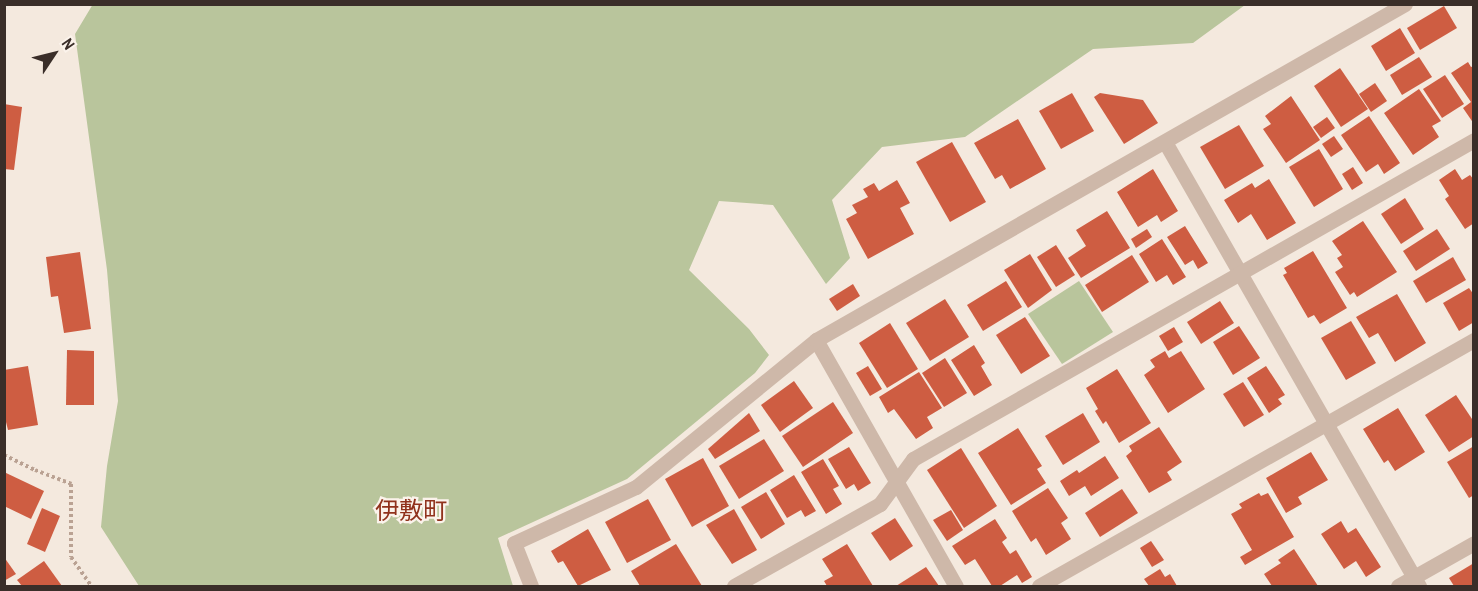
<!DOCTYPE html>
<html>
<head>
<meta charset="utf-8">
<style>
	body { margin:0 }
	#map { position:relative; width:1478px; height:591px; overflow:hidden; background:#f4e9de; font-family:"Archivo Narrow","Noto Sans JP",sans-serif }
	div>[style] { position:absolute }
	.green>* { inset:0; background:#b9c59c }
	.building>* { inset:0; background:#ce5d42 }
	.path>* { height:4px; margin-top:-2px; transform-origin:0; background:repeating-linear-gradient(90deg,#baa293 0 3px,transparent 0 6px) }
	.minor>* { height:15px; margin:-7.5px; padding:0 7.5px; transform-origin:7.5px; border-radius:7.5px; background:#ceb8a9 }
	span { translate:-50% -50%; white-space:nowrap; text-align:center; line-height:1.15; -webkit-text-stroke:4.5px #fbf3eb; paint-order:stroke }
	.quarter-label { font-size:24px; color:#90321c }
	.frame { position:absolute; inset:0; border:6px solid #3a2e29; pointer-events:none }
	.north { position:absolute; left:24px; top:24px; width:60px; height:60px; -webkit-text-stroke:4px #fbf3eb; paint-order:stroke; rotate:55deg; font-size:16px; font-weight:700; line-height:24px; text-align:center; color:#3a2e29 }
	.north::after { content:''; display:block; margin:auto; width:21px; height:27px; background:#3a2e29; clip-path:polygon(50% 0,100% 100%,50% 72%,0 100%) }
</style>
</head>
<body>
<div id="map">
	<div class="green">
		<div style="clip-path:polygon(93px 4px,1245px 4px,1245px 5px,1193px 43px,1093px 49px,965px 137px,882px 147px,832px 200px,850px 258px,826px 284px,773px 205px,719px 201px,689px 270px,749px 329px,769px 355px,755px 373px,627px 479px,498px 538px,513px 586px,139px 586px,101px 527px,107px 466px,118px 401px,107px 270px,75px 34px)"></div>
		<div style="clip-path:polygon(1079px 281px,1113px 332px,1062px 364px,1028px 314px)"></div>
	</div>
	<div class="building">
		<div style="clip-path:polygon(1444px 6px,1457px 28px,1420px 50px,1407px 28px)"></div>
		<div style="clip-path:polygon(1400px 28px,1415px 53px,1386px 71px,1371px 46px)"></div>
		<div style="clip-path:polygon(1419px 57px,1432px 77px,1402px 95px,1390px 75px)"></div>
		<div style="clip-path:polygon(1468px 62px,1471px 67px,1474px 66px,1474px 124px,1463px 108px,1471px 102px,1451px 73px)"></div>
		<div style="clip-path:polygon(1340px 68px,1368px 109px,1341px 127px,1314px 86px)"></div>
		<div style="clip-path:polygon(1445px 75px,1464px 104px,1442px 118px,1423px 89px)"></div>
		<div style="clip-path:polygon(1375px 83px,1387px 101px,1371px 112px,1359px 94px)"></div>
		<div style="clip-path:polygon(1419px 89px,1441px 121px,1432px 126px,1439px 137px,1413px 155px,1384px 113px)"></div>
		<div style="clip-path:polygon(1072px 93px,1094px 131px,1061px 149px,1039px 111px)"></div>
		<div style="clip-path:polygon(1100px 93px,1143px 100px,1158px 123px,1124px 144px,1094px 97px)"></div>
		<div style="clip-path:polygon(1291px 96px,1320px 140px,1286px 163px,1263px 129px,1271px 124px,1265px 116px)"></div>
		<div style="clip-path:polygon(4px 104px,22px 107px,14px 170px,4px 169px)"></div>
		<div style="clip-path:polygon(1369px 116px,1400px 163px,1384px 174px,1378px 164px,1366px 172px,1341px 135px)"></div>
		<div style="clip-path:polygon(1327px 117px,1335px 128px,1321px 138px,1313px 127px)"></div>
		<div style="clip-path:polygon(1018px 119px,1046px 169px,1010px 189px,1002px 175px,995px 179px,974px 143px)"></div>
		<div style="clip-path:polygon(1239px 125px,1264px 166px,1225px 189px,1200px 147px)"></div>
		<div style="clip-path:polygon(1334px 136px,1343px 149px,1331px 157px,1322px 144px)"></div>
		<div style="clip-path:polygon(952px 142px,986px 202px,950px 222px,916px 162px)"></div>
		<div style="clip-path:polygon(1319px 149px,1343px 189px,1314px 207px,1289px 167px)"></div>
		<div style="clip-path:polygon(1353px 167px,1363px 183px,1352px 190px,1342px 174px)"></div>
		<div style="clip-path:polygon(1153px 169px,1178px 211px,1161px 222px,1157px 215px,1138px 227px,1117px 192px)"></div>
		<div style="clip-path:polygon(1455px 169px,1462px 180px,1470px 175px,1474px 180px,1474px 223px,1465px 229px,1445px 199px,1449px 196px,1439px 180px)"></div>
		<div style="clip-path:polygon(1269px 179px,1296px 223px,1267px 240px,1251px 214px,1238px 223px,1224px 200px,1252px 183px,1255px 188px)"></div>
		<div style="clip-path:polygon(897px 180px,910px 203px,900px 208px,914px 234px,868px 259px,846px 219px,857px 213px,852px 205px,868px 197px,863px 189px,874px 183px,879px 191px)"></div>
		<div style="clip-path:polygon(1405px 198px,1424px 229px,1401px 244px,1381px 214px)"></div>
		<div style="clip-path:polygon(1107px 211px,1130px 248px,1081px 278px,1068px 258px,1086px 246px,1076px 230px)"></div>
		<div style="clip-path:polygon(1363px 221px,1397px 272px,1357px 297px,1354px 292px,1350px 295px,1335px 272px,1343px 267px,1337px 258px,1342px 255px,1332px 241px)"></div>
		<div style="clip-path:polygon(1185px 226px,1208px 263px,1198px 269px,1193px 260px,1185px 265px,1167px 237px)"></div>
		<div style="clip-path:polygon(1147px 229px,1152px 237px,1136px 248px,1131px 239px)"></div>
		<div style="clip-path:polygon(1437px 229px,1450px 249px,1416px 271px,1403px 251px)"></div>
		<div style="clip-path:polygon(1162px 239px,1186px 277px,1173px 285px,1167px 275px,1156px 282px,1139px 254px)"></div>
		<div style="clip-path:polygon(1056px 245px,1075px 275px,1056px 287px,1037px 257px)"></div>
		<div style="clip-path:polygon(1313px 251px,1347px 308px,1320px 324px,1314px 315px,1308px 318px,1283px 275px,1287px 273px,1284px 268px)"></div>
		<div style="clip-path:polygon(80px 252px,91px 329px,64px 333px,58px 296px,51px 297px,46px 257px)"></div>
		<div style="clip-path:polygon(1030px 254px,1052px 290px,1028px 308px,1004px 270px)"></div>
		<div style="clip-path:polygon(1132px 255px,1149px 282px,1102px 312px,1085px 285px)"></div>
		<div style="clip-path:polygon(1453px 257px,1466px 280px,1426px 303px,1413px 281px)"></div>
		<div style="clip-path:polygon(1006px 281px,1022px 307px,983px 331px,967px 305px)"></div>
		<div style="clip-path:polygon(853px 284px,860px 296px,837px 311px,829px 299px)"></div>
		<div style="clip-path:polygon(1469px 288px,1474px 295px,1474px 322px,1459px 331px,1443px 303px)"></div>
		<div style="clip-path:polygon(1397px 294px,1426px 343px,1395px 362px,1378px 333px,1369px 338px,1356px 317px)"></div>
		<div style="clip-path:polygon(945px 299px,969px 337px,930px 361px,906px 323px)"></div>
		<div style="clip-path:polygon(1220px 301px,1234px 323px,1201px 344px,1187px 322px)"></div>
		<div style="clip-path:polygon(1025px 317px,1050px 356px,1021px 374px,996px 335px)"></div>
		<div style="clip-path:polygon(1351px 321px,1376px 363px,1346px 380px,1321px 338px)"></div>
		<div style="clip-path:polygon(890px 323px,918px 369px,887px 388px,859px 343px)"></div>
		<div style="clip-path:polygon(1239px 326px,1260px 358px,1233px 375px,1213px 342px)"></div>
		<div style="clip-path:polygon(1174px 327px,1183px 342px,1168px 351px,1159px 336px)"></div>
		<div style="clip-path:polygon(974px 345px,985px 363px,981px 366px,992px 385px,974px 396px,951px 360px)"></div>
		<div style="clip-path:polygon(67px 350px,94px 351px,94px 405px,66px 405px)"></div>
		<div style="clip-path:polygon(1165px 351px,1169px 358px,1181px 351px,1205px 389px,1168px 413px,1144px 375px,1155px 367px,1150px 360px)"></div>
		<div style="clip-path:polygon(945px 358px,967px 393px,944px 407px,922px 373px)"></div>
		<div style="clip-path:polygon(28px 366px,38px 425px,8px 430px,4px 414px,4px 370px)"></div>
		<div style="clip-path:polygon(868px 366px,882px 389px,870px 396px,856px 373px)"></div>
		<div style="clip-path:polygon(1266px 366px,1285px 395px,1278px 399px,1282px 404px,1269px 413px,1247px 378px)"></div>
		<div style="clip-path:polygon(1117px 369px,1151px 423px,1119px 443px,1106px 421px,1103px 424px,1095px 411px,1098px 409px,1086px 388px)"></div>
		<div style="clip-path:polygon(919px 372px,942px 408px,927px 417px,933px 428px,916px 439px,894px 409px,888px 413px,879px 397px)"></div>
		<div style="clip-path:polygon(794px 381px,813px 408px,780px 432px,761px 405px)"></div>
		<div style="clip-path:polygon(1243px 382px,1264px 415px,1244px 427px,1223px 394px)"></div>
		<div style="clip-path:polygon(1456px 395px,1474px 422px,1474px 436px,1449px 452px,1425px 415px)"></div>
		<div style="clip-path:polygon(833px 402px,853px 433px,803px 467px,782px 436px)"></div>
		<div style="clip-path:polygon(1398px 408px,1425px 452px,1395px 471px,1388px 460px,1384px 463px,1363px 429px)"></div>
		<div style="clip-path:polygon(749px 413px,760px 431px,715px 459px,708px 449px)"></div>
		<div style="clip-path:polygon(1083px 413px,1100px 442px,1063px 465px,1045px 436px)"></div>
		<div style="clip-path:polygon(1159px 427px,1182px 462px,1167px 472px,1172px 480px,1149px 493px,1126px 456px,1132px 451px,1129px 446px)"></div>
		<div style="clip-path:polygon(1018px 428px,1042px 466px,1037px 469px,1046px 483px,1011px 505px,978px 453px)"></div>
		<div style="clip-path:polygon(764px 439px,784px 471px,739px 499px,719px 466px)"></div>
		<div style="clip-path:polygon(1474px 446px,1474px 495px,1469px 498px,1447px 462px)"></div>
		<div style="clip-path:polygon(849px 447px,871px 483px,858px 491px,854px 484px,846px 489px,828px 459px)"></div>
		<div style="clip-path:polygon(961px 448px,997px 506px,964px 528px,927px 470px)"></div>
		<div style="clip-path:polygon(1311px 452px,1328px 480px,1298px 497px,1302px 504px,1286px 513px,1266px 478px)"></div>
		<div style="clip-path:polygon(1105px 456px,1119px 478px,1091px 496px,1085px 486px,1069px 496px,1060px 481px,1077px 470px,1079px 473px)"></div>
		<div style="clip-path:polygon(703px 458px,729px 506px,692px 527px,665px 479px)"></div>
		<div style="clip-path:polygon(823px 459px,839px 486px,833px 489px,842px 504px,826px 514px,801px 472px)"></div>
		<div style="clip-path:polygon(4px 472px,44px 491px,31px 519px,4px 506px)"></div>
		<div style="clip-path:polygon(794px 475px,816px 511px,805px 517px,801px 510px,787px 518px,770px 490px)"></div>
		<div style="clip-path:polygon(1048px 488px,1068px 518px,1061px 523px,1071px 539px,1046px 555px,1036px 538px,1031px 542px,1012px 511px)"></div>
		<div style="clip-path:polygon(1122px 489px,1138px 513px,1100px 537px,1085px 513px)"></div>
		<div style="clip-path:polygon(766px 492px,785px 524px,761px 539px,741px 507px)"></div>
		<div style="clip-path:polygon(1259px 493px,1261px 496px,1268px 493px,1294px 537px,1245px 565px,1240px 557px,1252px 550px,1231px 514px,1242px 508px,1239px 504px)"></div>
		<div style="clip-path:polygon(648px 499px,671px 540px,627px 563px,605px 522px)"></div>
		<div style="clip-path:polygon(42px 508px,60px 516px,45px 552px,27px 544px)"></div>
		<div style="clip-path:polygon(734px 509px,757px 550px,732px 564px,706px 525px)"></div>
		<div style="clip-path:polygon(951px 510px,963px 530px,947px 541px,933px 520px)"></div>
		<div style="clip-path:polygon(895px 518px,913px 546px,890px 561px,871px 533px)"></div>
		<div style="clip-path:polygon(995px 519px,1007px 538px,1002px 542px,1010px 554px,1016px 550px,1032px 577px,1022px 583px,1017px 575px,1000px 586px,992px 586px,975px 559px,965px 565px,952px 546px)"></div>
		<div style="clip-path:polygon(1341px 521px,1348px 533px,1356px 528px,1381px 567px,1366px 577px,1356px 561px,1344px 569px,1321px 534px)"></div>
		<div style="clip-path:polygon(588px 529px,611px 570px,578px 586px,563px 561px,558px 563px,551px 551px)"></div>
		<div style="clip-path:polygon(1151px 541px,1164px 560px,1152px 567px,1140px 548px)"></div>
		<div style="clip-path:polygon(676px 544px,702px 586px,640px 586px,631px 571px)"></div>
		<div style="clip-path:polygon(847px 544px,873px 586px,827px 586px,824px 581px,833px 576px,822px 559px)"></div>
		<div style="clip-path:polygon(1294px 549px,1318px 586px,1272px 586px,1264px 574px,1281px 563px,1278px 560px)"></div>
		<div style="clip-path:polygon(4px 557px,16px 574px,4px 581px)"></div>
		<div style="clip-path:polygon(44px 561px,62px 586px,22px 586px,17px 580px)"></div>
		<div style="clip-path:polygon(1474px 563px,1474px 586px,1454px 586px,1449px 578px)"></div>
		<div style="clip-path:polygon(926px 567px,939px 586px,896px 586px)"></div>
		<div style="clip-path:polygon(1160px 569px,1165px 577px,1170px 574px,1177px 586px,1149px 586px,1144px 579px)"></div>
	</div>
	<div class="path">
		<div style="left:4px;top:455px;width:34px;rotate:26deg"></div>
		<div style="left:35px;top:470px;width:39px;rotate:21deg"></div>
		<div style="left:71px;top:484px;width:73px;rotate:90deg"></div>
		<div style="left:71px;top:557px;width:35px;rotate:55deg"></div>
	</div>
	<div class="minor">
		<div style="left:1165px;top:142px;width:512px;rotate:60.23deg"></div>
		<div style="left:816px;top:340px;width:283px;rotate:60.4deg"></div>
		<div style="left:531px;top:586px;width:46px;rotate:-111.6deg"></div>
		<div style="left:514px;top:543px;width:134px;rotate:-24.7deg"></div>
		<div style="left:636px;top:487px;width:232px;rotate:-39.2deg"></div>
		<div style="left:816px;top:340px;width:678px;rotate:-29.7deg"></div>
		<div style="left:734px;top:586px;width:167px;rotate:-29.3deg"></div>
		<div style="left:880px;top:504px;width:56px;rotate:-53.7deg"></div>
		<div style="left:913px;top:459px;width:645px;rotate:-29.62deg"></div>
		<div style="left:1039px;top:586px;width:500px;rotate:-29.5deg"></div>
		<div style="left:1398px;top:586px;width:87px;rotate:-29.5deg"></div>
	</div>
	<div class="quarter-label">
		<span style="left:411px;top:511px">伊敷町</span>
	</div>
	<div class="frame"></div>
	<div class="north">N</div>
</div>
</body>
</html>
